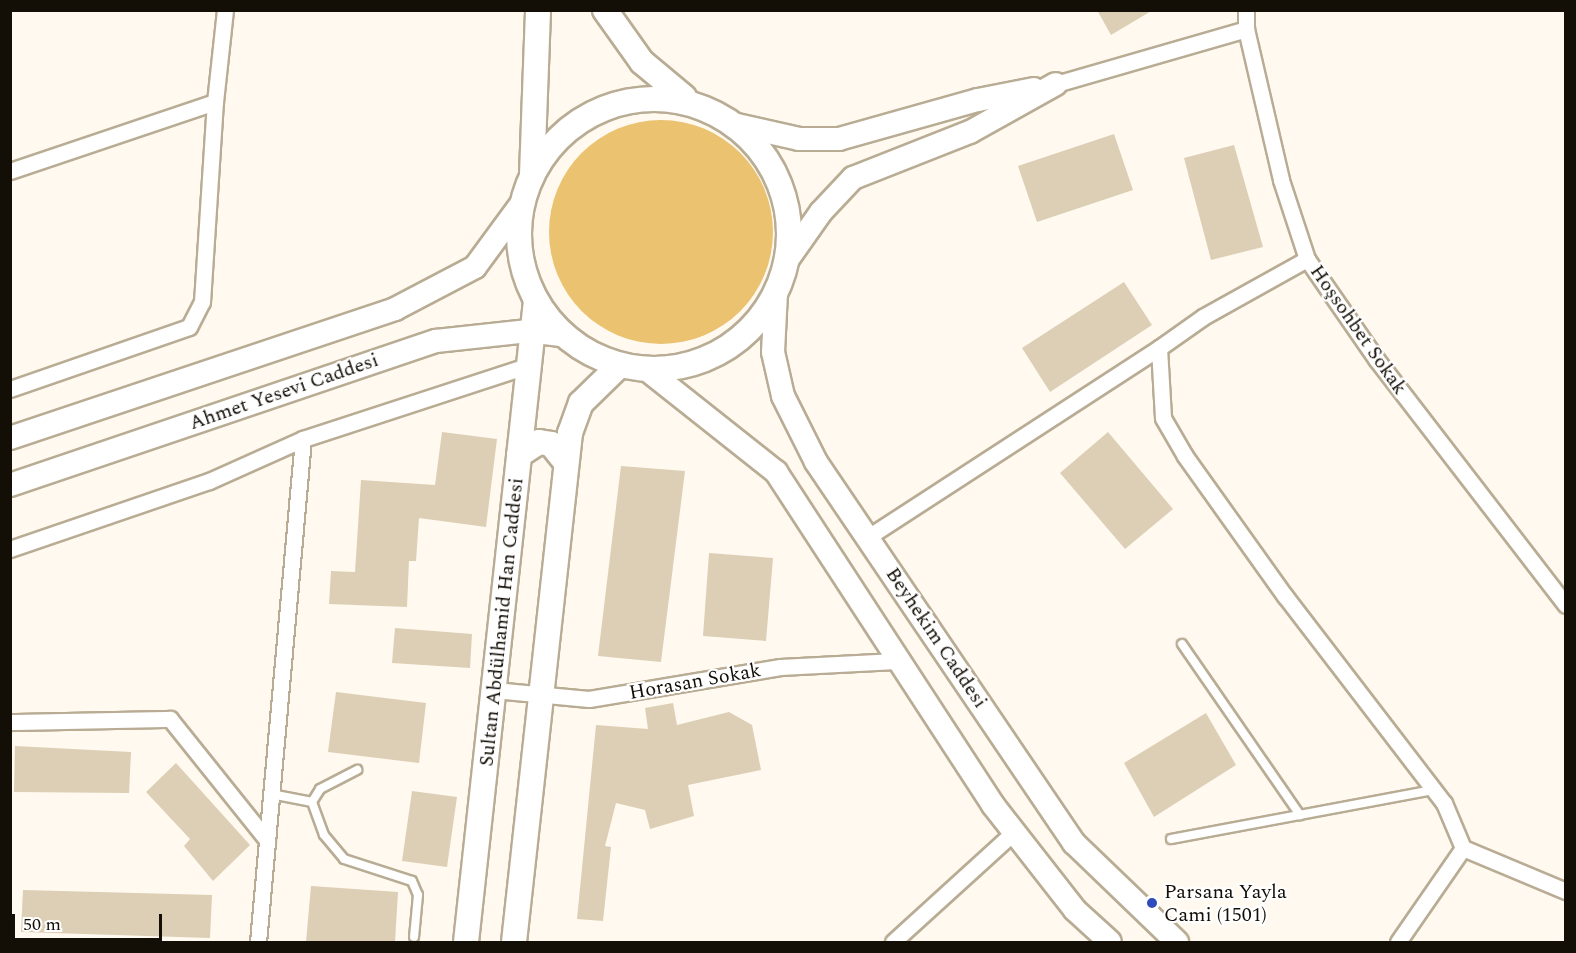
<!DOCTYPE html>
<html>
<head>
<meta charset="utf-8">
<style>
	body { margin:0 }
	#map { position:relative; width:1576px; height:953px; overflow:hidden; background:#fff9ef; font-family:Spectral,serif }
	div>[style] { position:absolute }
	.green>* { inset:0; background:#eac270 }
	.round { border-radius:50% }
	.building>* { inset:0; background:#dccfb5 }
	.roads { filter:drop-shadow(2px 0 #b9ac94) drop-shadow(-2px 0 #b9ac94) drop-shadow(0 2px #b9ac94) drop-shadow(0 -2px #b9ac94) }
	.service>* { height:8px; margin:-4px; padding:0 4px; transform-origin:4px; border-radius:4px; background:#fff }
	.minor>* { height:15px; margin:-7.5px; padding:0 7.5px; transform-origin:7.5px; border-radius:7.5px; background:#fff }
	.secondary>* { height:22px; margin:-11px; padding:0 11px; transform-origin:11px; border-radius:11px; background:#fff }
	.primary>* { height:24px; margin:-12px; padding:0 12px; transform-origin:12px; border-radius:12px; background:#fff }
	.primary>.ring { margin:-12px; padding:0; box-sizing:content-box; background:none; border:24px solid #fff; border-radius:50% }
	.dots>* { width:16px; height:16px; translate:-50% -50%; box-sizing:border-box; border:3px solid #fff; border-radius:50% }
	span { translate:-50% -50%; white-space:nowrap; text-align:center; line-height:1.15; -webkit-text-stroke:4.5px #fff; paint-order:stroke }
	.street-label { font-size:20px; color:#130e06 }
	.poi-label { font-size:20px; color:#130e06 }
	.left { translate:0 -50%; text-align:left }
	.frame { position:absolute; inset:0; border:12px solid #130e06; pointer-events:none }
	.scale { position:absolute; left:12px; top:914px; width:150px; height:27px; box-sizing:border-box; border:3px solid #130e06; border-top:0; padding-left:8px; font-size:18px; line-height:21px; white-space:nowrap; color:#130e06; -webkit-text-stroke:4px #fff; paint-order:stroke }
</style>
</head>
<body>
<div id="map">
	<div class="green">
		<div class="round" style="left:549px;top:120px;width:224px;height:224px"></div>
	</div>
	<div class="building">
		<div style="clip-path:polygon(1097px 10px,1153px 10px,1111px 35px)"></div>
		<div style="clip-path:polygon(1114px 134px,1133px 190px,1037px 222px,1018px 166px)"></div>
		<div style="clip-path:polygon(1234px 145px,1263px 247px,1211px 260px,1184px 158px)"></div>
		<div style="clip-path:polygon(1124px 282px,1152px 325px,1050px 392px,1022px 348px)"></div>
		<div style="clip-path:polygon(442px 432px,497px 439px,486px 527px,419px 518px,416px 561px,409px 561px,407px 607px,329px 604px,331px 571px,355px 572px,361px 480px,435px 485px)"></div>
		<div style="clip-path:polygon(1108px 432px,1173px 509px,1125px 549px,1060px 473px)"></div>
		<div style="clip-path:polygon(621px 466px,685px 471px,661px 662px,598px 656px)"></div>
		<div style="clip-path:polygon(709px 553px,773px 558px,766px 641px,703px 636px)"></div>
		<div style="clip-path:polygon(395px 628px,472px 634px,470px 668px,392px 663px)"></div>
		<div style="clip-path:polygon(336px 692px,426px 703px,419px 763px,328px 752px)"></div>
		<div style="clip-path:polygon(673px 703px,677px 725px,729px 712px,752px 725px,761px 770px,688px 785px,694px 816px,650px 829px,645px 810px,616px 803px,605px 846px,611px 847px,603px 921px,577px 919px,596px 725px,648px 729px,645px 708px)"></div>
		<div style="clip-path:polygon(1206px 713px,1236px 765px,1154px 817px,1124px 763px)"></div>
		<div style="clip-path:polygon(15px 746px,131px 752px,129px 793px,14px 792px)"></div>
		<div style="clip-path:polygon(176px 763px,250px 845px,213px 881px,184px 846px,190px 839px,146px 792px)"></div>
		<div style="clip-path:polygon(412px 791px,457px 797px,447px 867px,402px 861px)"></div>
		<div style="clip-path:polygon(311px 886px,398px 892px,395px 942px,306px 942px)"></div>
		<div style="clip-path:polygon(23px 890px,212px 895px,210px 938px,21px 932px)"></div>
	</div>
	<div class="roads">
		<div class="service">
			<div style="left:1182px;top:644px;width:208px;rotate:55.4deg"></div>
			<div style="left:271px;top:794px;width:42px;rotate:11deg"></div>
			<div style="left:312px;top:802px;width:15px;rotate:-58deg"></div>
			<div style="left:320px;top:789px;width:42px;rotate:-27.2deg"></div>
			<div style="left:312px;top:802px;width:35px;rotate:70deg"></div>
			<div style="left:324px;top:835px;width:31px;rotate:50deg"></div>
			<div style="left:344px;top:859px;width:71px;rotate:17.9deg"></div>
			<div style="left:412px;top:881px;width:15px;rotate:67deg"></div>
			<div style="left:418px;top:895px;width:42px;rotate:95.4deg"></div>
			<div style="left:1171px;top:839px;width:268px;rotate:-10.6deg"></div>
		</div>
		<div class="minor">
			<div style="left:1246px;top:10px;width:19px;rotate:90deg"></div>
			<div style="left:1246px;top:29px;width:155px;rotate:76.9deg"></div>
			<div style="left:1281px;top:180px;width:83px;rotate:71.8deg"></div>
			<div style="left:1307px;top:259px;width:123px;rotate:55.3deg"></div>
			<div style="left:1377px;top:360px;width:309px;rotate:52.4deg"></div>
			<div style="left:1056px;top:84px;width:198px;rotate:-16.1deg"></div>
			<div style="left:10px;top:171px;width:216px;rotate:-18.6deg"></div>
			<div style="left:1307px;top:259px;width:119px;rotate:150.9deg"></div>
			<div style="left:1203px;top:317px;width:54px;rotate:144.8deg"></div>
			<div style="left:1159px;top:348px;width:70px;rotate:86.7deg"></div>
			<div style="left:1163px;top:418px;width:44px;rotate:59.9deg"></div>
			<div style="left:1185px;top:456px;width:172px;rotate:54.5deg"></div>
			<div style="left:1285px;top:596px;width:261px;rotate:52.5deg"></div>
			<div style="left:1444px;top:803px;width:49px;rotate:67.1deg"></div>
			<div style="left:1463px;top:848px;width:112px;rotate:22.7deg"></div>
			<div style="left:10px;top:389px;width:189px;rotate:-19.1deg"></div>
			<div style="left:189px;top:327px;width:28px;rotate:-63deg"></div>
			<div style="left:202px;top:302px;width:200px;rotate:-86.3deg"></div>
			<div style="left:215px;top:102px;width:93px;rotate:-83.8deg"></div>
			<div style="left:868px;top:537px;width:347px;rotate:-33deg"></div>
			<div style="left:10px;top:549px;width:210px;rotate:-18.9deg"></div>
			<div style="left:209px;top:481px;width:103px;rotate:-24.1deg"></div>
			<div style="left:303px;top:439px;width:238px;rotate:-18.1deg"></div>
			<div style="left:494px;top:690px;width:95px;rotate:5.4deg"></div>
			<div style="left:589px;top:699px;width:194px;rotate:-9.5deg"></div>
			<div style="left:780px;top:667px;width:116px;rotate:-3deg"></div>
			<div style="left:10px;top:722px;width:160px;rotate:-1.1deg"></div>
			<div style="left:170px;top:719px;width:155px;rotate:51.3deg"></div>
			<div style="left:258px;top:942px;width:505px;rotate:-84.89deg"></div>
			<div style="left:893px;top:942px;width:164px;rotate:-42.3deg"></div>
			<div style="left:1398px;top:942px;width:114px;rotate:-55.3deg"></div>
		</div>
		<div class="secondary">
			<div style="left:737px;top:125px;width:64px;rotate:12.7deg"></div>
			<div style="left:799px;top:139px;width:40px"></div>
			<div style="left:839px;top:139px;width:144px;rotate:-15.7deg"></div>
			<div style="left:978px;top:100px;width:57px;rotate:-11.1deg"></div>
			<div style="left:788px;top:259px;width:57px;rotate:-54.9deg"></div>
			<div style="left:821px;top:212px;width:47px;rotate:-46.7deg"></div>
			<div style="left:853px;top:178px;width:126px;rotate:-21.5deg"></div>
			<div style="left:970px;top:132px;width:98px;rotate:-29.2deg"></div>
			<div style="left:776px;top:293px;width:59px;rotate:92.9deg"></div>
			<div style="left:773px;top:352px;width:45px;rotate:77.2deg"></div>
			<div style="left:783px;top:396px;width:74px;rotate:63.4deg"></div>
			<div style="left:816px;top:462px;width:460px;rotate:55.9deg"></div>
			<div style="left:1074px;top:843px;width:143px;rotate:43.9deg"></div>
			<div style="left:646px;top:369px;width:166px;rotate:38.4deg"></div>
			<div style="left:776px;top:472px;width:397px;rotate:56.9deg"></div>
			<div style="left:993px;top:805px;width:133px;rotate:52deg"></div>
			<div style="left:1075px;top:910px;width:47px;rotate:42.4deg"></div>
			<div style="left:10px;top:438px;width:406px;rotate:-18.5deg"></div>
			<div style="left:395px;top:309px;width:90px;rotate:-27.7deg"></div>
			<div style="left:475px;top:267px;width:79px;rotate:-53.7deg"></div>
			<div style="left:10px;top:485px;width:450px;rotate:-18.7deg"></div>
			<div style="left:436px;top:341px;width:93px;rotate:-6.2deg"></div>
			<div style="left:528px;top:331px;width:35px;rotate:7deg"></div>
		</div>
		<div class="primary">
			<div style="left:605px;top:10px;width:64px;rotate:54.6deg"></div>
			<div style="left:642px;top:62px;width:55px;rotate:39.8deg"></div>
			<div class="ring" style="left:519px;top:99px;width:246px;height:246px"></div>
			<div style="left:532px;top:175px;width:165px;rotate:-87.9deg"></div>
			<div style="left:519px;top:455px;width:24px;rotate:-33deg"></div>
			<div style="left:539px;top:442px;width:12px;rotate:9deg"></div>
			<div style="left:551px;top:444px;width:22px;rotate:51deg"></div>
			<div style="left:466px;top:942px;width:645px;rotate:-83.77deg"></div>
			<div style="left:514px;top:942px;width:512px;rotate:-83.72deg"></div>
			<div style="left:570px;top:433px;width:32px;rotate:-70deg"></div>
			<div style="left:581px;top:403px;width:54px;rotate:-44.3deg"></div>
		</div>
	</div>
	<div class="dots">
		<div style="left:1152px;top:903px;background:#2f4bbc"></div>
	</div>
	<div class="street-label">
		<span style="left:1358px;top:330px;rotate:55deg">Hoşsohbet Sokak</span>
		<span style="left:284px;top:392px;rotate:-19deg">Ahmet Yesevi Caddesi</span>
		<span style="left:502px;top:622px;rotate:-84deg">Sultan Abdülhamid Han Caddesi</span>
		<span style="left:936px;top:638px;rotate:56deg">Beyhekim Caddesi</span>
		<span style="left:695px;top:682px;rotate:-10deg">Horasan Sokak</span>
	</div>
	<div class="poi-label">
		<span class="left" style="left:1164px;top:904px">Parsana Yayla<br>Cami (1501)</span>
	</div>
	<div class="frame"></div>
	<div class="scale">50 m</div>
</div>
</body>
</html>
